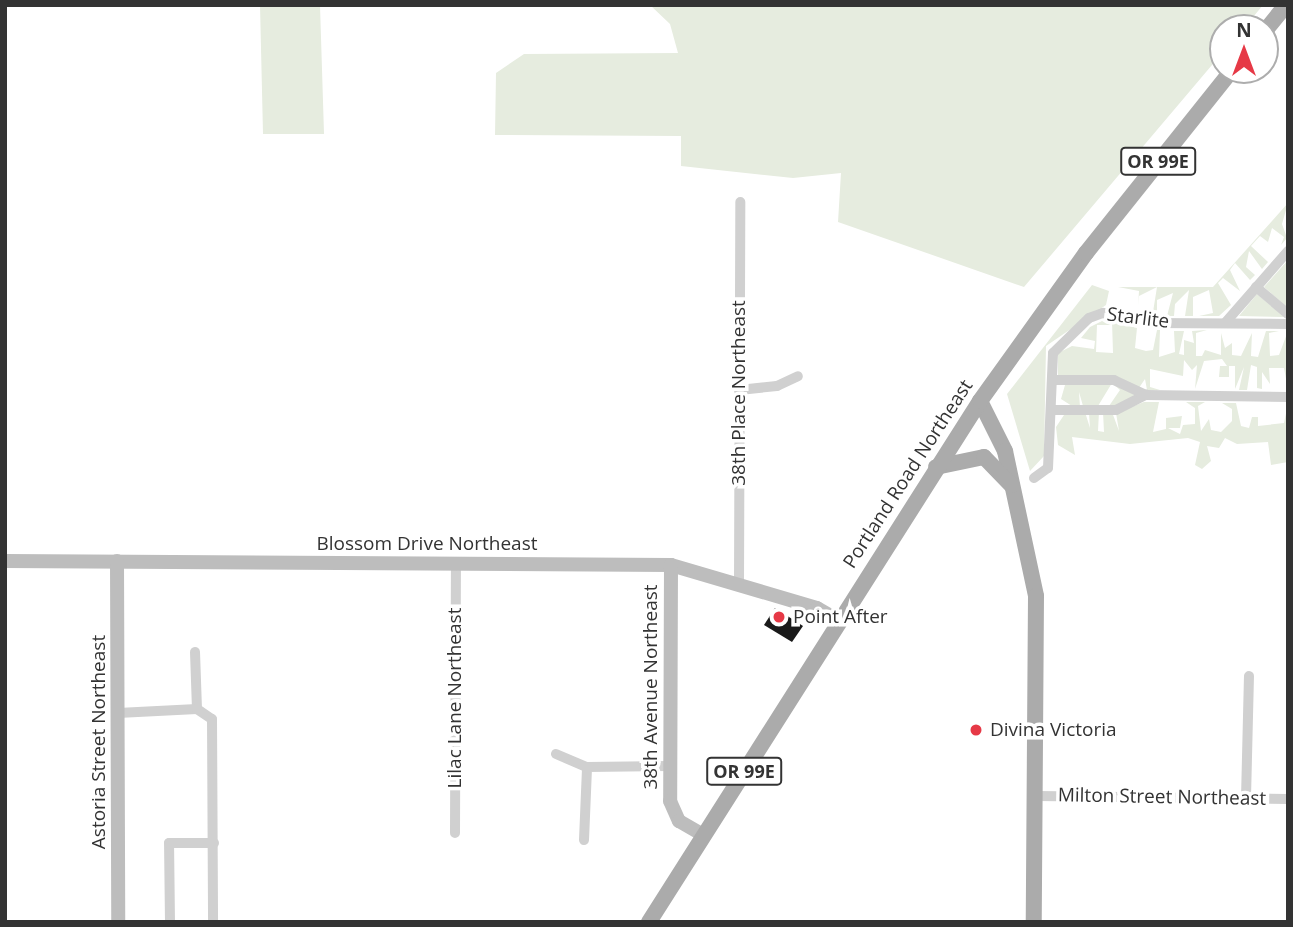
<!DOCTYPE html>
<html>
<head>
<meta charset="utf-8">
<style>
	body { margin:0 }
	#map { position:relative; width:1293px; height:927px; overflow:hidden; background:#fff; font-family:"Open Sans",sans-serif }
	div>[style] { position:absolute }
	.green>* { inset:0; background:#e6ecdf }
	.building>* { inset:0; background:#1a1a1a }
	.street>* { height:10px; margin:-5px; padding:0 5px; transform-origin:5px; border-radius:5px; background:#d0d0d0 }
	.secondary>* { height:14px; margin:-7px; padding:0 7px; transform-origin:7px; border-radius:7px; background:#bdbdbd }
	.primary>* { height:16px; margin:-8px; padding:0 8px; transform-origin:8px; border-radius:8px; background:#ababab }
	.dots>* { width:19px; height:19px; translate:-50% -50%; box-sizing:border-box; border:4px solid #fff; border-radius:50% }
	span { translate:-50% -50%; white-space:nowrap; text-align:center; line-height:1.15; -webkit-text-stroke:7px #fff; paint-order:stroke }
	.shield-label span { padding:2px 5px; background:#fff; border:2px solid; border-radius:5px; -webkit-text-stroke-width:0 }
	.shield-label { font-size:18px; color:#333; font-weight:700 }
	.street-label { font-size:19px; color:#333 }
	.poi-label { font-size:19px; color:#333 }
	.left { translate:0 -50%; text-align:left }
	.frame { position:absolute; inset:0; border:7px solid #333; pointer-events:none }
	.north { position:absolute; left:1209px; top:14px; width:70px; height:70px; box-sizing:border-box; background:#fff; border:2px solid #adadad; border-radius:50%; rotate:0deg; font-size:19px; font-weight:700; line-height:28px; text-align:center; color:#333 }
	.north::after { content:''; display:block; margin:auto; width:24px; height:32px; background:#e63946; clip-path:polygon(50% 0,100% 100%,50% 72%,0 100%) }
</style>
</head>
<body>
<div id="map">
	<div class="green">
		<div style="clip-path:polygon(260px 5px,320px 5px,324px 134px,263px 134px)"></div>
		<div style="clip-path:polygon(650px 5px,1263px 5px,1244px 28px,1223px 28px,1223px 52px,1024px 287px,838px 222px,841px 173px,793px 178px,681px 166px,681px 136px,495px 135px,496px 73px,524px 54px,678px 53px,670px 24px)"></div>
		<div style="clip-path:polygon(1288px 203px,1282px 224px,1287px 238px,1281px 245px,1284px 237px,1272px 228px,1268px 242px,1260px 236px,1251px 246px,1268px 262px,1262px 269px,1249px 251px,1246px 267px,1255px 275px,1250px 280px,1235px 263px,1230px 270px,1240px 291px,1223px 278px,1218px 283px,1231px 305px,1219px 316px,1199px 316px,1213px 313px,1209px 290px,1193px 297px,1193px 316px,1185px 316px,1189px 290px,1175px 304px,1174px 316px,1167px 316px,1173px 293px,1157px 300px,1157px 315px,1146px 313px,1153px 312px,1157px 287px,1139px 296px,1138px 306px,1139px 291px,1118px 287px,1213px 287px)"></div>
		<div style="clip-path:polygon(1288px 260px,1288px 308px,1264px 287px)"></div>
		<div style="clip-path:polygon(1092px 285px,1109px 291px,1106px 305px,1046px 346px,1044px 456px,1030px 471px,1007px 394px)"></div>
		<div style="clip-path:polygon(1257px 294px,1284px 317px,1239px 316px)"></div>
		<div style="clip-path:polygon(1102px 321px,1111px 325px,1097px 325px,1096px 352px,1113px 353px,1112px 321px,1137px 328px,1135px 348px,1146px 351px,1153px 350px,1157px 330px,1160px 330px,1159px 357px,1175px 352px,1174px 331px,1184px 331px,1179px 354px,1184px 355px,1184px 340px,1194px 343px,1192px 331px,1207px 330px,1196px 333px,1196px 356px,1202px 356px,1205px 350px,1221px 355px,1221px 333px,1225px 348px,1232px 343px,1232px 355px,1241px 356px,1252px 333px,1251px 356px,1258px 357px,1266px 331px,1279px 331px,1269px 333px,1270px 356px,1279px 355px,1288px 331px,1288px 390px,1284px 368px,1269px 368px,1270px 384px,1262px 372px,1262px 389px,1257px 388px,1257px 367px,1251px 365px,1247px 390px,1239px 390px,1244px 367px,1235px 389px,1235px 366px,1229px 366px,1229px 377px,1219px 377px,1220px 366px,1227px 366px,1222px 359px,1204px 361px,1195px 389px,1197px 365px,1192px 370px,1184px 360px,1183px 376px,1150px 369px,1150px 387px,1160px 390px,1147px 390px,1145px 379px,1128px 404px,1109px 406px,1120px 390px,1112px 383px,1098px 406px,1083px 406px,1079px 392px,1080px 407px,1072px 406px,1061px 399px,1067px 378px,1058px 376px,1058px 353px,1072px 346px,1094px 349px,1095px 341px,1081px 338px,1090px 327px)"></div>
		<div style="clip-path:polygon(1144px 402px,1159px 402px,1153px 432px,1166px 429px,1166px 418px,1182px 416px,1180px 428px,1168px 428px,1180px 434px,1183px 425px,1195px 424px,1195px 408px,1186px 402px,1205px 402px,1198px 406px,1201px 431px,1209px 419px,1211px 430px,1221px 432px,1232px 421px,1232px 409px,1222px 403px,1236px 403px,1241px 426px,1249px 428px,1252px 417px,1258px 417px,1258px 426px,1284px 423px,1288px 404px,1288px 462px,1271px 465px,1268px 442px,1237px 444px,1225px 438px,1219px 448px,1207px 446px,1211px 461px,1202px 469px,1195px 465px,1200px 442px,1188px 438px,1130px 444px,1072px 437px,1075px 455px,1058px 445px,1056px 427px,1066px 412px,1085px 412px,1090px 428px,1089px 413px,1099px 412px,1098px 431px,1104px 432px,1103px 412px,1112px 412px,1119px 431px,1116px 413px)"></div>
	</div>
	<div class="building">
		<div style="clip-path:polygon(775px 608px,803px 626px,792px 642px,764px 625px)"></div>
	</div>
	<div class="street">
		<div style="left:1256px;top:287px;width:42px;rotate:40.2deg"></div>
		<div style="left:1225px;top:323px;width:96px;rotate:-48.8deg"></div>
		<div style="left:739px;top:390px;width:38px;rotate:-6deg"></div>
		<div style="left:777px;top:386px;width:23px;rotate:-25deg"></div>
		<div style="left:1146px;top:395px;width:142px;rotate:0.8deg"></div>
		<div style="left:1052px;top:410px;width:64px"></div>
		<div style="left:1116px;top:410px;width:34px;rotate:-27deg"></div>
		<div style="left:1146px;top:395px;width:35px;rotate:-155deg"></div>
		<div style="left:1114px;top:380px;width:62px;rotate:180deg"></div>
		<div style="left:1034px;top:478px;width:17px;rotate:-36deg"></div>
		<div style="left:1048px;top:468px;width:115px;rotate:-87.5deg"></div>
		<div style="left:1053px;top:353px;width:50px;rotate:-44.2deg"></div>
		<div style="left:1089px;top:318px;width:15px;rotate:-20deg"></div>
		<div style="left:1103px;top:313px;width:49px;rotate:11.8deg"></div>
		<div style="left:1151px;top:323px;width:137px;rotate:0.4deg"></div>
		<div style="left:739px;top:583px;width:381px;rotate:-89.8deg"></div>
		<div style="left:195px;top:652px;width:57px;rotate:88deg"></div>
		<div style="left:118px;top:713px;width:79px;rotate:-2.9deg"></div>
		<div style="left:197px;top:709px;width:18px;rotate:34deg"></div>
		<div style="left:212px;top:719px;width:203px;rotate:89.7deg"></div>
		<div style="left:556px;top:754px;width:34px;rotate:23deg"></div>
		<div style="left:587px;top:767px;width:82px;rotate:-0.7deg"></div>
		<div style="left:1037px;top:796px;width:251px;rotate:0.7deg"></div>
		<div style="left:1246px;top:798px;width:122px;rotate:-88.6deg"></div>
		<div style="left:455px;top:833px;width:269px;rotate:-89.8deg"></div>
		<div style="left:584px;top:840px;width:73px;rotate:-87.6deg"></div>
		<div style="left:170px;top:922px;width:79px;rotate:-90.7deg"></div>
		<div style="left:169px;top:843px;width:45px"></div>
	</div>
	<div class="secondary">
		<div style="left:5px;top:561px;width:666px;rotate:0.34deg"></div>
		<div style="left:671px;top:565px;width:152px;rotate:16.4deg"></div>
		<div style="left:817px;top:608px;width:24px;rotate:30deg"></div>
		<div style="left:117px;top:561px;width:361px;rotate:89.8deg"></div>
		<div style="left:671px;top:565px;width:236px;rotate:90.2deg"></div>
		<div style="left:670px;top:801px;width:22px;rotate:66deg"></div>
		<div style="left:679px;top:821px;width:28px;rotate:30deg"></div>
	</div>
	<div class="primary">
		<div style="left:1265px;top:31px;width:33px;rotate:-51deg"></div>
		<div style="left:980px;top:401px;width:56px;rotate:63.4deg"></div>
		<div style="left:1005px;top:451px;width:148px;rotate:77.9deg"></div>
		<div style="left:1036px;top:596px;width:326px;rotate:90.4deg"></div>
		<div style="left:936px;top:467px;width:49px;rotate:-11.8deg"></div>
		<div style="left:984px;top:457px;width:39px;rotate:46deg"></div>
		<div style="left:649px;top:922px;width:617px;rotate:-57.57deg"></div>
		<div style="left:980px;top:401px;width:182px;rotate:-54.4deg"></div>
		<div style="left:1086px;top:253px;width:234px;rotate:-51.4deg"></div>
	</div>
	<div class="dots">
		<div style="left:779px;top:617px;background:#e63946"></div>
		<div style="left:976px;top:730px;background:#e63946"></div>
	</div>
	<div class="shield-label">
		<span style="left:1158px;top:161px">OR 99E</span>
		<span style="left:744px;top:771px">OR 99E</span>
	</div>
	<div class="street-label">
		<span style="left:1138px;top:318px;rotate:7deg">Starlite</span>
		<span style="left:739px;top:393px;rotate:-90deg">38th Place Northeast</span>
		<span style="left:908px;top:474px;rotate:-57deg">Portland Road Northeast</span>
		<span style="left:427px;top:544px">Blossom Drive Northeast</span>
		<span style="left:651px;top:687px;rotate:-90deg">38th Avenue Northeast</span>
		<span style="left:455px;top:698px;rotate:-90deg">Lilac Lane Northeast</span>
		<span style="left:99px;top:742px;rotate:-90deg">Astoria Street Northeast</span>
		<span style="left:1162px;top:797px;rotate:1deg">Milton Street Northeast</span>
	</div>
	<div class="poi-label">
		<span class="left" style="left:793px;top:617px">Point After</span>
		<span class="left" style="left:990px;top:730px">Divina Victoria</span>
	</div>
	<div class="frame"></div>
	<div class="north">N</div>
</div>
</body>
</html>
